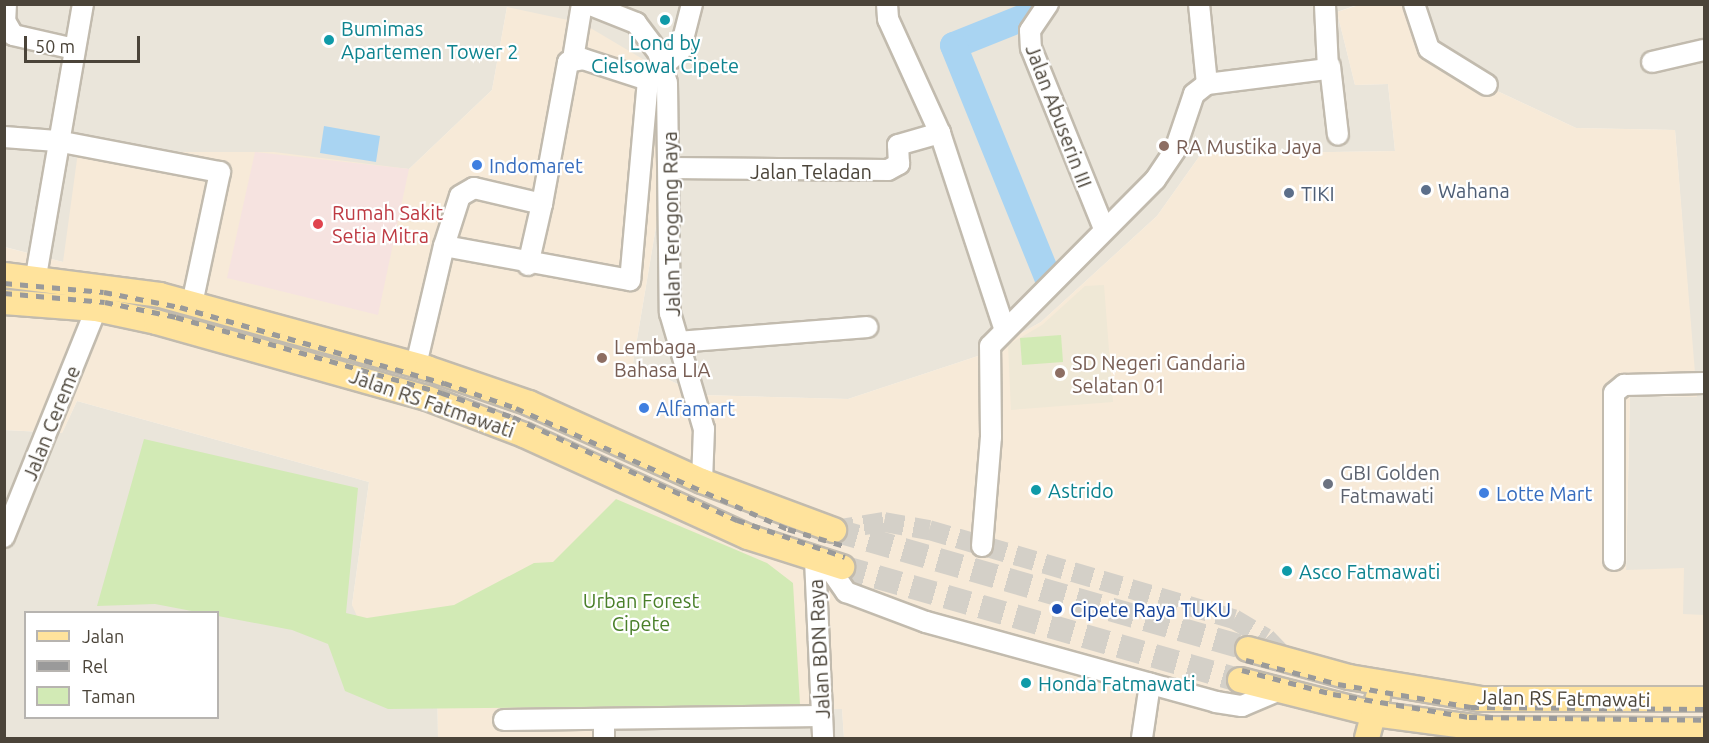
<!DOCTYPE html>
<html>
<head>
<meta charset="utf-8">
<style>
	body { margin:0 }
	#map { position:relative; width:1709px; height:743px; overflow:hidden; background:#f6f3ec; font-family:Ubuntu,sans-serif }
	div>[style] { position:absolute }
	.residential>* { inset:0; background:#eae5da }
	.commercial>* { inset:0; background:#f7ead8 }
	.education>* { inset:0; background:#efe8d6 }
	.medical>* { inset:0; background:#f6e3e0 }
	.green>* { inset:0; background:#d2eab5 }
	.water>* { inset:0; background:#a9d4f2 }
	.river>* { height:27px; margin:-13.5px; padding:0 13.5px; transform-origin:13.5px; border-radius:13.5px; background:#a9d4f2 }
	.minor-tunnel>* { height:20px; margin-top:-10px; transform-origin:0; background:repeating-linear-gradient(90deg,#d4d0c8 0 20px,transparent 0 30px) }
	.major-tunnel>* { height:24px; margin-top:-12px; transform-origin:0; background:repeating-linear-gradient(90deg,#d4d0c8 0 24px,transparent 0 36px) }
	.roads { filter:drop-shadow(2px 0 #c2bbae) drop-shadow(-2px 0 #c2bbae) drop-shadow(0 2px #c2bbae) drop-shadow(0 -2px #c2bbae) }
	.minor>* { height:20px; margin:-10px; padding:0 10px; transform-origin:10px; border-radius:10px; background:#fff }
	.major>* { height:24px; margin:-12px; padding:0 12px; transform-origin:12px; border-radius:12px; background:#ffe39c }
	.rail>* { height:4.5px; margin-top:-2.25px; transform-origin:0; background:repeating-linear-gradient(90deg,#9a9a9a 0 8px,transparent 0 16px) }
	.dots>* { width:16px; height:16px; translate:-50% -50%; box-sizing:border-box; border:3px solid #fff; border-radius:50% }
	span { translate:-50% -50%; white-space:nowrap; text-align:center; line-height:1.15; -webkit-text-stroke:4.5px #fff; paint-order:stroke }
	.culture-label { font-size:20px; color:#0d838f }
	.left { translate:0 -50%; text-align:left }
	.street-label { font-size:20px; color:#4b4439 }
	.education-label { font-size:20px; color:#785e54 }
	.shop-label { font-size:20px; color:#366cbe }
	.service-label { font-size:20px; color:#4e5e75 }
	.health-label { font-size:20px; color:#be3a42 }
	.worship-label { font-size:20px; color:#5b616d }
	.park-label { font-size:20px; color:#4a7f2a }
	.transit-label { font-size:20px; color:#164399 }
	.frame { position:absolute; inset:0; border:6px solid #4b4439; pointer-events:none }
	.legend { position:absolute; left:24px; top:611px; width:195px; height:108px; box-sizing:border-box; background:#fff; border:2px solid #b7b4b0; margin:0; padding:8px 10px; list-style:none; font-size:18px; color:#4b4439 }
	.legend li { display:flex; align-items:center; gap:12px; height:30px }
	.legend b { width:30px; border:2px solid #b7b4b0 }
	.scale { position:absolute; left:24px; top:36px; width:116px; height:27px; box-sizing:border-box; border:3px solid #4b4439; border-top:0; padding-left:8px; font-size:18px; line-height:21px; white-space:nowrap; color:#4b4439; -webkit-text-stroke:4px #fff; paint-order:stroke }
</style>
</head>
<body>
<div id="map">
	<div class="residential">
		<div style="clip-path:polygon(1359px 4px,1337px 12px,1355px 85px,1388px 84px,1395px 151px,1201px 154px,1157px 216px,1041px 322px,984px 354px,848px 399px,701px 395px,633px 363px,677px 102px,507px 7px,492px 90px,409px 169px,379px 167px,63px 262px,5px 247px,5px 5px)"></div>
		<div style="clip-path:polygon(1417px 5px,1704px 5px,1704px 615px,1683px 615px,1626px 571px,1630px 396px,1696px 397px,1675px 130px,1576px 128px,1478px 82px,1431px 48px)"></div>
		<div style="clip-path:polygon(evenodd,77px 401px,369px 482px,352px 605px,437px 672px,438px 738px,5px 738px,4px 430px,62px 433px,77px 401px,26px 612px,218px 612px,218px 718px,26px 718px,26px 612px)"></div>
		<div style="clip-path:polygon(842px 709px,844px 738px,611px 738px,610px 712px)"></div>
	</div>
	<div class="commercial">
		<div style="clip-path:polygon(1359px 5px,1417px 5px,1431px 48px,1478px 82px,1576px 128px,1675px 130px,1697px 397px,1630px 396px,1626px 570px,1684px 568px,1683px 614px,1704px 615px,1704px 738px,844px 738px,842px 709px,611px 712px,611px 738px,438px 738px,437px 672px,370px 646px,352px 605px,369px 482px,77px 401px,62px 433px,5px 430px,4px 247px,63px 262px,78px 152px,274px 152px,409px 169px,492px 90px,507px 7px,582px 23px,668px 74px,677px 102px,633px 363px,701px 395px,848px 399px,984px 354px,1041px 322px,1157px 216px,1201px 154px,1395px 151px,1388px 84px,1355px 85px,1337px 12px)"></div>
	</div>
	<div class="education">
		<div style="clip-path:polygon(1104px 285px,1113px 402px,1011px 410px,1008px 345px,1042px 325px,1085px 286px)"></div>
	</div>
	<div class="medical">
		<div style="clip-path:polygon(255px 152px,409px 169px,378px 315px,227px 278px)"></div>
	</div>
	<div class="green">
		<div style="clip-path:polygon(1061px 335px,1063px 362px,1022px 365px,1020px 338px)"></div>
		<div style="clip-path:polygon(144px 439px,358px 488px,346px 613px,367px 618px,454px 605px,534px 563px,553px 562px,616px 499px,767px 563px,793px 583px,800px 705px,388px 709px,345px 691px,328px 644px,292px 630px,155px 604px,97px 606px)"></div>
	</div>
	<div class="water">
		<div style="clip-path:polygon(324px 126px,380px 136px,376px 162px,320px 153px)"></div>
	</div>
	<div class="river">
		<div style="left:1030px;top:4px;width:9px;rotate:72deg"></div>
		<div style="left:1033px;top:13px;width:86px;rotate:158.2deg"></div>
		<div style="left:953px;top:45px;width:250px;rotate:67.9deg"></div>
	</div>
	<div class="minor-tunnel">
		<div style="left:834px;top:530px;width:51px;rotate:-9.1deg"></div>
		<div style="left:884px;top:522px;width:46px;rotate:10.1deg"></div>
		<div style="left:929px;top:530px;width:318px;rotate:16.3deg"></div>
		<div style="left:1234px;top:619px;width:37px;rotate:31deg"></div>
		<div style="left:1266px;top:638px;width:30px;rotate:46deg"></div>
	</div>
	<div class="major-tunnel">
		<div style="left:834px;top:530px;width:431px;rotate:16deg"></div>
		<div style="left:842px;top:567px;width:414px;rotate:15.9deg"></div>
	</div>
	<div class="roads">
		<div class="minor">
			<div style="left:6px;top:4px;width:17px;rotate:93deg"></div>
			<div style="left:5px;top:21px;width:16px;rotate:60deg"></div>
			<div style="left:13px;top:35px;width:63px;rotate:12.9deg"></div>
			<div style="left:588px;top:4px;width:52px;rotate:21.6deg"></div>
			<div style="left:636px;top:23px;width:36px;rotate:53deg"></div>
			<div style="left:658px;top:52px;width:32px;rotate:74deg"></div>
			<div style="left:667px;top:83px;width:230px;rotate:89.3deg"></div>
			<div style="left:670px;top:313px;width:121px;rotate:73.7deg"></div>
			<div style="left:704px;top:429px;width:52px;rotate:92.2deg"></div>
			<div style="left:887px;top:4px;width:15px;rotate:86deg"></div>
			<div style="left:888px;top:19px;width:125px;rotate:65.5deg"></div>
			<div style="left:1048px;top:4px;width:32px;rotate:124deg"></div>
			<div style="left:1030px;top:31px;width:17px;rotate:87deg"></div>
			<div style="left:1031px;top:48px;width:195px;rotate:68deg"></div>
			<div style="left:1199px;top:4px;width:80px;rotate:84.3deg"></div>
			<div style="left:1414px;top:4px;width:47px;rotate:71.6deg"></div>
			<div style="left:1429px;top:49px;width:68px;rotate:31.8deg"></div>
			<div style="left:573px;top:59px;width:56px;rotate:-80.7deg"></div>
			<div style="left:1652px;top:62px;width:53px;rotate:-13deg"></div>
			<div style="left:1330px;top:66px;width:69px;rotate:83.4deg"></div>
			<div style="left:662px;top:67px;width:24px;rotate:-42deg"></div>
			<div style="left:680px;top:51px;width:49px;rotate:-75.7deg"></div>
			<div style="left:4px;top:137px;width:53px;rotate:4.3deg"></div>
			<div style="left:57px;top:141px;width:166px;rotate:10.8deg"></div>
			<div style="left:220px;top:172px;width:135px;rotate:102deg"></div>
			<div style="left:669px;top:168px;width:219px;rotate:0.5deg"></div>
			<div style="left:888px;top:170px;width:13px;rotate:-29deg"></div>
			<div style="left:899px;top:164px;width:19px;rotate:-93deg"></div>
			<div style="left:898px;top:145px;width:44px;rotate:-15.9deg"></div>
			<div style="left:940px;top:133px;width:205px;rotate:71.8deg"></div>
			<div style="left:528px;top:265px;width:63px;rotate:-77.1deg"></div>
			<div style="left:36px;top:276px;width:276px;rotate:-80.2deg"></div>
			<div style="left:678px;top:342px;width:190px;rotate:-4.5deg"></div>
			<div style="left:416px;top:365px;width:122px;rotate:-76.8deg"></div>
			<div style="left:444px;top:246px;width:52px;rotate:-72.3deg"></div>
			<div style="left:460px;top:196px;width:16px;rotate:-30deg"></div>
			<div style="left:474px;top:188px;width:70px;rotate:13.2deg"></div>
			<div style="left:542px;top:204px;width:144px;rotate:-79.6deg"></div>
			<div style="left:568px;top:62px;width:15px;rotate:-11deg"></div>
			<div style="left:583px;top:59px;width:68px;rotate:17.9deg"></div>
			<div style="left:648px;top:80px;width:201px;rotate:95.1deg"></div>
			<div style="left:630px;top:280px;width:189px;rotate:-169.6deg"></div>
			<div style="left:4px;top:537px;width:246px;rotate:-68deg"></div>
			<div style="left:982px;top:546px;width:109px;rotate:-85.3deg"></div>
			<div style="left:991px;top:437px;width:91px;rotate:-90.6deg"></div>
			<div style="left:990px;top:346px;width:234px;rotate:-45.2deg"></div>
			<div style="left:1155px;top:180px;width:36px;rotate:-56deg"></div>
			<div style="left:1175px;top:150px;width:59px;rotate:-71.3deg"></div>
			<div style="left:1194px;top:94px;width:16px;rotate:-38deg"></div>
			<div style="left:1207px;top:84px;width:122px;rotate:-7.1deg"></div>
			<div style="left:1328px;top:69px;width:63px;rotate:-92.7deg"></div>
			<div style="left:815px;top:559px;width:179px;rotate:87.4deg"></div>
			<div style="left:1614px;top:560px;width:167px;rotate:-90deg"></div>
			<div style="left:1614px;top:393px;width:13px;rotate:-39deg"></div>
			<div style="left:1624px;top:385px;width:80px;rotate:-1.4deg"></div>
			<div style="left:825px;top:562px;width:37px;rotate:55deg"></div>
			<div style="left:846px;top:592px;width:85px;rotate:20.6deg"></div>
			<div style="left:926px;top:622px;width:301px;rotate:15.4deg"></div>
			<div style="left:1216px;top:702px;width:26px;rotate:9deg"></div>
			<div style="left:1242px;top:706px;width:41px;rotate:-22.8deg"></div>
			<div style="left:504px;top:720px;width:318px;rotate:-0.7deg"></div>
			<div style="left:604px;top:738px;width:19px;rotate:-90deg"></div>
			<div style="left:1142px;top:738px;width:55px;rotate:-81.6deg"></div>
		</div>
		<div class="major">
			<div style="left:4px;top:275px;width:157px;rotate:7.3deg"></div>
			<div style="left:160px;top:295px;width:277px;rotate:15.3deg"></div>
			<div style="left:427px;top:368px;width:108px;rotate:18.9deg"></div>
			<div style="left:529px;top:403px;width:190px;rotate:24.3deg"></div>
			<div style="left:702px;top:481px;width:141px;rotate:20.4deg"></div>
			<div style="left:4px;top:302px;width:92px;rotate:4.4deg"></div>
			<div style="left:96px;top:309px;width:61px;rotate:12.2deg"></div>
			<div style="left:156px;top:322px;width:281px;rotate:15.7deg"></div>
			<div style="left:427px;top:398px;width:104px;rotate:20.9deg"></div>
			<div style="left:524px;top:435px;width:246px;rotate:24.5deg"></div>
			<div style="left:748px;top:537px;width:99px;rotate:17.7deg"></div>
			<div style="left:1248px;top:649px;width:105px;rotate:15.5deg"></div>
			<div style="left:1349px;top:677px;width:133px;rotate:9.5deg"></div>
			<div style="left:1480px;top:699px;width:224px"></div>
			<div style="left:1240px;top:680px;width:138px;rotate:14.2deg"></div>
			<div style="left:1374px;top:714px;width:115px;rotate:7.5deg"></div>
			<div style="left:1488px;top:729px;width:216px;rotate:0.3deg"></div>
			<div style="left:1367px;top:738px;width:42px;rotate:-75deg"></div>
		</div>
	</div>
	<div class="rail">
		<div style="left:4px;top:283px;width:100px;rotate:5.1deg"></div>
		<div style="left:104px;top:292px;width:77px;rotate:11.2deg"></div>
		<div style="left:180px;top:307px;width:275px;rotate:16.1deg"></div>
		<div style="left:444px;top:383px;width:76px;rotate:19.1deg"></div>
		<div style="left:516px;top:408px;width:298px;rotate:24deg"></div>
		<div style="left:788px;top:529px;width:63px;rotate:16.7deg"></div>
		<div style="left:4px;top:293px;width:101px;rotate:5.1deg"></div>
		<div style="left:105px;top:302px;width:73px;rotate:11.9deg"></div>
		<div style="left:176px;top:317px;width:277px;rotate:15.9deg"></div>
		<div style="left:442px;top:393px;width:75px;rotate:18.7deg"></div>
		<div style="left:513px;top:417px;width:247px;rotate:24.7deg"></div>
		<div style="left:737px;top:520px;width:114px;rotate:18.9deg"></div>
		<div style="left:1246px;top:660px;width:95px;rotate:14.6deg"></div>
		<div style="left:1338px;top:684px;width:135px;rotate:9.8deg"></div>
		<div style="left:1471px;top:707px;width:233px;rotate:0.5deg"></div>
		<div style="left:1242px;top:670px;width:94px;rotate:14.8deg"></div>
		<div style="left:1333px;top:694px;width:138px;rotate:9.6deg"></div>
		<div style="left:1469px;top:717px;width:235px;rotate:0.7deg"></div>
	</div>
	<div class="dots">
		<div style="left:665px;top:20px;background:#0f9aa8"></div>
		<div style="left:329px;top:40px;background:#0f9aa8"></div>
		<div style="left:1164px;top:146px;background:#8d6e63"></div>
		<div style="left:477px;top:165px;background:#3f7fe0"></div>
		<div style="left:1426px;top:190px;background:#5c6f8a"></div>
		<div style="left:1289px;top:193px;background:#5c6f8a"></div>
		<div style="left:318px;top:224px;background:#e0444e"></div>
		<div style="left:602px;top:358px;background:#8d6e63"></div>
		<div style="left:1060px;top:373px;background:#8d6e63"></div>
		<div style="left:644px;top:408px;background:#3f7fe0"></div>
		<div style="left:1328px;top:484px;background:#6b7280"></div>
		<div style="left:1036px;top:490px;background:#0f9aa8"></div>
		<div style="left:1484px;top:493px;background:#3f7fe0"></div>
		<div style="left:1287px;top:571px;background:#0f9aa8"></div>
		<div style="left:1057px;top:609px;background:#1a4fb4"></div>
		<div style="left:1026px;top:683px;background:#0f9aa8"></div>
	</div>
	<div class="culture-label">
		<span class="left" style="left:341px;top:40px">Bumimas<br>Apartemen Tower 2</span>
		<span style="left:665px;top:54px">Lond by<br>Cielsowal Cipete</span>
		<span class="left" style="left:1048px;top:490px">Astrido</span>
		<span class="left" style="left:1299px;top:571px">Asco Fatmawati</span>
		<span class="left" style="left:1038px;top:683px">Honda Fatmawati</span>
	</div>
	<div class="street-label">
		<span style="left:1059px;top:116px;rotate:69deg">Jalan Abuserin III</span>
		<span style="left:811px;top:171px">Jalan Teladan</span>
		<span style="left:671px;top:224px;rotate:-91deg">Jalan Terogong Raya</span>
		<span style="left:432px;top:403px;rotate:19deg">Jalan RS Fatmawati</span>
		<span style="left:51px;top:423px;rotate:-68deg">Jalan Cereme</span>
		<span style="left:819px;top:649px;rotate:-93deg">Jalan BDN Raya</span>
		<span style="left:1564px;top:698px;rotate:1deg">Jalan RS Fatmawati</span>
	</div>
	<div class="education-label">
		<span class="left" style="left:1176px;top:146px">RA Mustika Jaya</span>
		<span class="left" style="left:614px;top:358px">Lembaga<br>Bahasa LIA</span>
		<span class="left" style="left:1072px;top:374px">SD Negeri Gandaria<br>Selatan 01</span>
	</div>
	<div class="shop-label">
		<span class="left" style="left:489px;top:165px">Indomaret</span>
		<span class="left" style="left:656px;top:408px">Alfamart</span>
		<span class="left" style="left:1496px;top:493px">Lotte Mart</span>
	</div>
	<div class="service-label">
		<span class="left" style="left:1438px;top:190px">Wahana</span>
		<span class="left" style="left:1301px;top:193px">TIKI</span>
	</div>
	<div class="health-label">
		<span class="left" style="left:332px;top:224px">Rumah Sakit<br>Setia Mitra</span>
	</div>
	<div class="worship-label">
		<span class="left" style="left:1340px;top:484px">GBI Golden<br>Fatmawati</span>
	</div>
	<div class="park-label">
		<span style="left:641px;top:612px">Urban Forest<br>Cipete</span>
	</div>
	<div class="transit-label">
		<span class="left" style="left:1070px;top:609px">Cipete Raya TUKU</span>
	</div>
	<div class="frame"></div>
	<ul class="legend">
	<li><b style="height:8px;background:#ffe39c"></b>Jalan</li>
	<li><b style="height:8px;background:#9a9a9a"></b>Rel</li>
	<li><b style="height:16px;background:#d2eab5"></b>Taman</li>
	</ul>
	<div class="scale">50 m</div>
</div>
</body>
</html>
